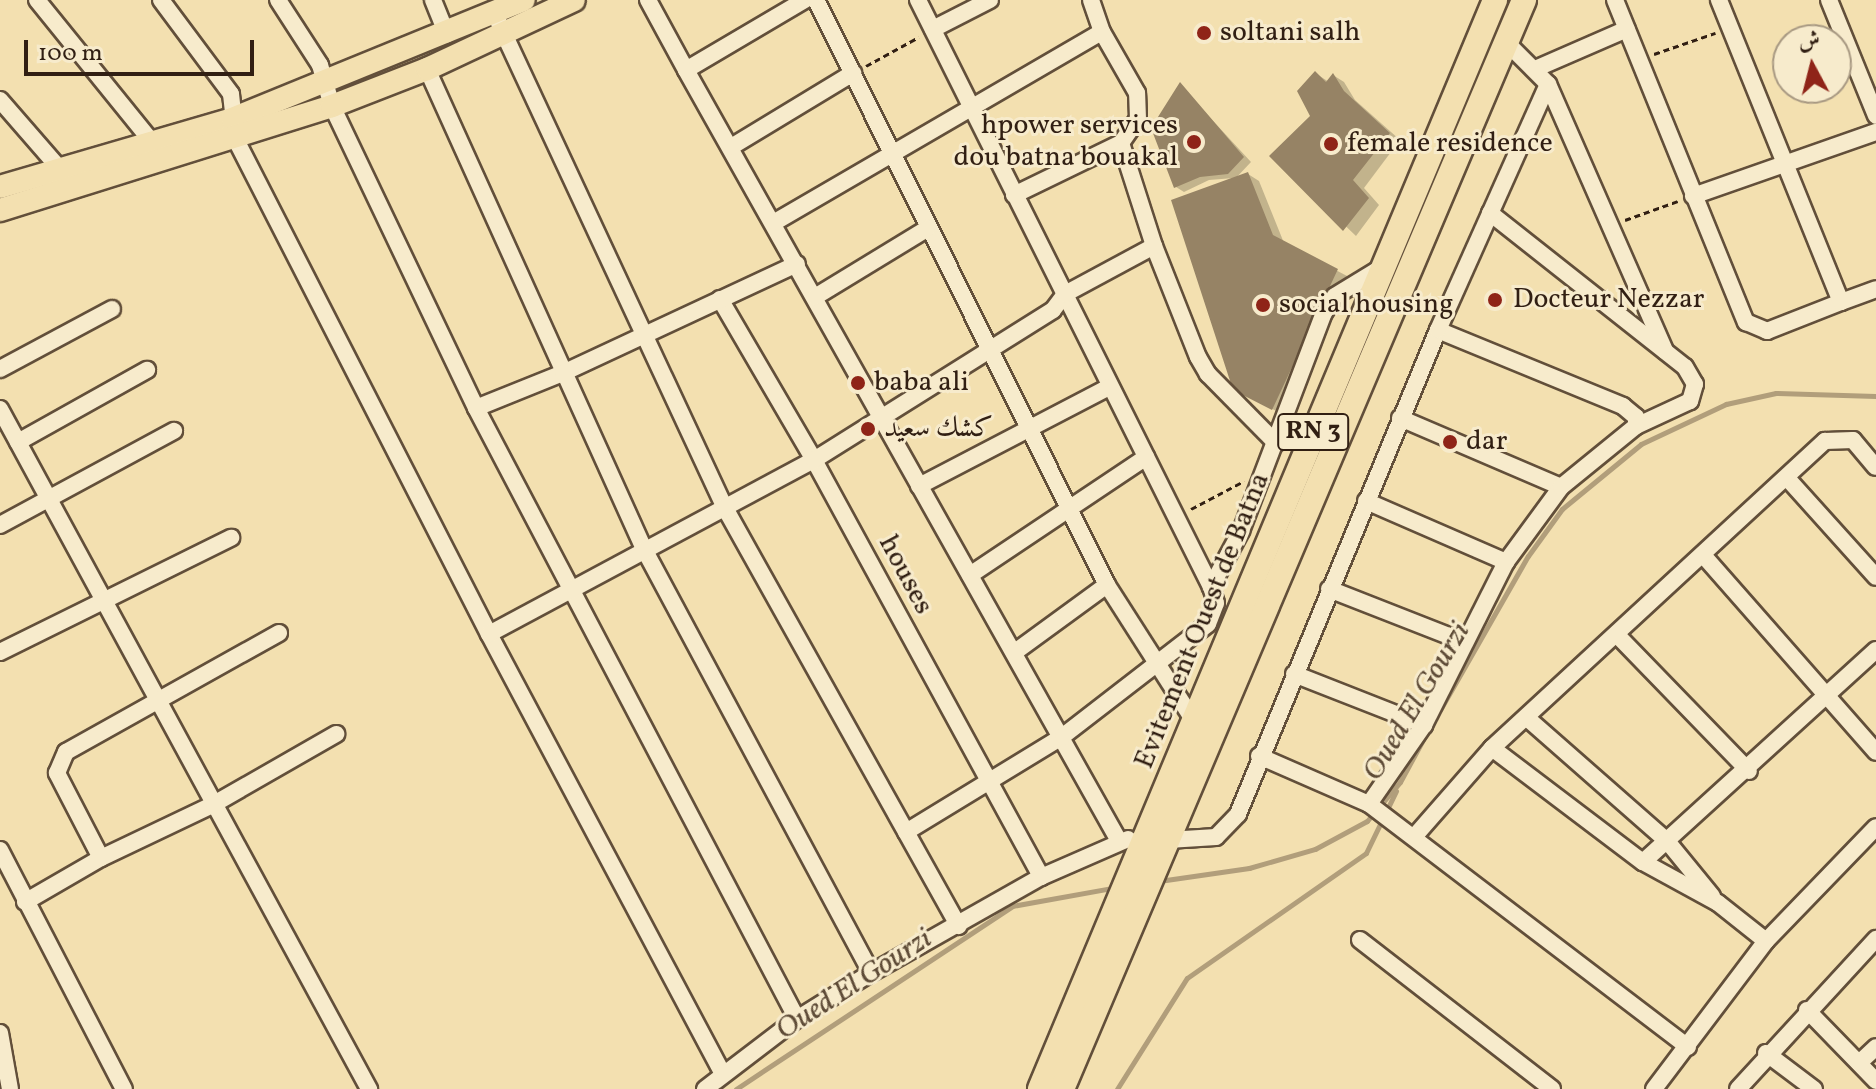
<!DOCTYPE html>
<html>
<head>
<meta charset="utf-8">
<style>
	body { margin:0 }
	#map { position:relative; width:1876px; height:1089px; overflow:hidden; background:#f3e0b0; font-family:Vollkorn,Amiri,serif }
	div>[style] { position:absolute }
	.shadow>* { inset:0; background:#0003 }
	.stream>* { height:5px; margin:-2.5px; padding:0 2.5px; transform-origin:2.5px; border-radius:2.5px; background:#b19e7b }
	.building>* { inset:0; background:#968365 }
	.path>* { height:3px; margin-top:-1.5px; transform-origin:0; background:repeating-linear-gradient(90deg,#311f13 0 6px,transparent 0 10px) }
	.roads { filter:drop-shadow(2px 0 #624f3a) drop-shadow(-2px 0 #624f3a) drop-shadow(0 2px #624f3a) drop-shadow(0 -2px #624f3a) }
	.minor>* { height:16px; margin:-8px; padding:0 8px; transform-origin:8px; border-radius:8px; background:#f7ebcc }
	.major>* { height:22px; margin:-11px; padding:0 11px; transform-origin:11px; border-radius:11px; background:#f3e0b0 }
	.highway>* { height:24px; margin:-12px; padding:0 12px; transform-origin:12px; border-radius:12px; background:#f3e0b0 }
	.dots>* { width:22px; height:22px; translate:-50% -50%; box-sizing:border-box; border:4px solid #f7ebcc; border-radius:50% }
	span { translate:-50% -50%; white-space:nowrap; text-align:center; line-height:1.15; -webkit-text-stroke:6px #f7ebcc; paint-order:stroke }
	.shield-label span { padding:2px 6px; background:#f7ebcc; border:2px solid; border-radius:6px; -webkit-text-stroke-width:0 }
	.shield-label { font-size:26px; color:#311f13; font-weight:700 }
	.poi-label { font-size:28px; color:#311f13 }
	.left { translate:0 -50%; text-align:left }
	.right { translate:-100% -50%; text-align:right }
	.street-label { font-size:28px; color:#311f13 }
	.water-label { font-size:30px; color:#5e4b37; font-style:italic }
	.north { position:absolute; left:1772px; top:24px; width:80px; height:80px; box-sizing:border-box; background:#f7ebcc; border:2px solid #a89982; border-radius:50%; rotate:353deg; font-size:22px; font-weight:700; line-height:32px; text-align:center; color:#311f13 }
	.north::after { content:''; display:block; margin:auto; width:28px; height:36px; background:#8f2418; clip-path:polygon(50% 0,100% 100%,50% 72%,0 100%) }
	.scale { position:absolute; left:24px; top:40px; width:230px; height:36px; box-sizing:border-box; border:4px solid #311f13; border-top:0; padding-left:10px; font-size:24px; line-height:28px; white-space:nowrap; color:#311f13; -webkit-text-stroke:6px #f7ebcc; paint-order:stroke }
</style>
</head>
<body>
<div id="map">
	<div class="shadow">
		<div style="clip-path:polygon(1315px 73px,1329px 82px,1333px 75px,1344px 82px,1355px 100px,1400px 140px,1364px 188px,1379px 205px,1356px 236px,1272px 156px,1312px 116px)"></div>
		<div style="clip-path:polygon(1180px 85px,1251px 162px,1235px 179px,1248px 174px,1259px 181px,1284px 243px,1349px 277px,1284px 415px,1247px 396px,1234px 178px,1209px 180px,1184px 192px,1176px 187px)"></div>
	</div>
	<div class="stream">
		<div style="left:1440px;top:710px;width:177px;rotate:-60.3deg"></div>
		<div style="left:1528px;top:556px;width:58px;rotate:-54.1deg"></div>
		<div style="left:1562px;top:509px;width:102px;rotate:-39.4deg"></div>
		<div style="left:1641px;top:444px;width:94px;rotate:-25.2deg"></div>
		<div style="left:1726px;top:404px;width:51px;rotate:-12.4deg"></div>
		<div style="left:1776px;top:393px;width:100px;rotate:1.7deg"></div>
		<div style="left:1159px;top:881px;width:91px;rotate:-8.2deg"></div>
		<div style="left:1249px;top:868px;width:69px;rotate:-16.1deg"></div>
		<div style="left:1315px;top:849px;width:59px;rotate:-28.3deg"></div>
		<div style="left:1367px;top:821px;width:51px;rotate:-49.8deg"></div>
		<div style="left:1400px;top:782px;width:52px;rotate:-61.5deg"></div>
		<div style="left:736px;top:1089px;width:331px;rotate:-33.5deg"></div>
		<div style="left:1012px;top:906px;width:108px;rotate:-10.2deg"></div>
		<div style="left:1117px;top:1089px;width:131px;rotate:-57.8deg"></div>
		<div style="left:1187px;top:978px;width:218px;rotate:-34.9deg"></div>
		<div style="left:1366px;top:853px;width:69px;rotate:-64.2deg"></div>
	</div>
	<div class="building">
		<div style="clip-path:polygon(1315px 71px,1326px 82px,1333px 73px,1344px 91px,1390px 133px,1353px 180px,1369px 198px,1343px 231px,1269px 156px,1310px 116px,1297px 91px)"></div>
		<div style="clip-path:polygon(1180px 82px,1244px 157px,1228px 174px,1200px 177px,1174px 188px,1151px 128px)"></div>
		<div style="clip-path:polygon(1248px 172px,1273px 235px,1338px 269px,1272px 410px,1233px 390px,1171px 200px)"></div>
	</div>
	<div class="path">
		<div style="left:1654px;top:54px;width:65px;rotate:-19deg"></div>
		<div style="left:866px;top:66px;width:60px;rotate:-28.7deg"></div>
		<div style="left:1625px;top:220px;width:56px;rotate:-19.7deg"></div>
		<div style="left:1191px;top:509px;width:60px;rotate:-27.8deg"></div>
	</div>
	<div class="roads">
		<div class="minor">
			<div style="left:37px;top:0;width:184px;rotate:51deg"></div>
			<div style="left:161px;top:0;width:117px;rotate:53.3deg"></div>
			<div style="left:231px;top:94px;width:46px;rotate:83.8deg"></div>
			<div style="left:236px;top:140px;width:555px;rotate:62.88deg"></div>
			<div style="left:489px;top:634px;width:496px;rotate:62deg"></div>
			<div style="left:278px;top:0;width:77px;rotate:57.1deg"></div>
			<div style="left:320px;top:65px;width:43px;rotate:73.7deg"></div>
			<div style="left:332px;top:106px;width:335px;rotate:64.5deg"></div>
			<div style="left:476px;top:408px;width:690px;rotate:62.28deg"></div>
			<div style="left:433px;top:0;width:37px;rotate:68deg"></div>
			<div style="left:648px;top:0;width:80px;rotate:61.5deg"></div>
			<div style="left:686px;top:70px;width:138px;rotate:-30.5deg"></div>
			<div style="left:816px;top:0;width:653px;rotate:63.55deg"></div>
			<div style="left:1107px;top:585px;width:161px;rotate:57.4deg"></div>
			<div style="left:918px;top:0;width:656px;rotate:63.47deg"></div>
			<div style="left:1615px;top:0;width:348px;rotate:67.9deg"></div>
			<div style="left:1746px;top:322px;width:23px;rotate:23deg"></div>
			<div style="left:1767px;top:331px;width:79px;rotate:-21.4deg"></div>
			<div style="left:1841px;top:302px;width:326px;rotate:-112deg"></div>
			<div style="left:1829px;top:0;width:125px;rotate:67.9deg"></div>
			<div style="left:499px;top:23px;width:535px;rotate:65.02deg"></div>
			<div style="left:725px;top:508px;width:479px;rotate:60.8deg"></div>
			<div style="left:933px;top:29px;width:64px;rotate:-27deg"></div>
			<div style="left:1509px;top:45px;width:55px;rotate:45deg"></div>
			<div style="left:1548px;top:84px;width:292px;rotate:66.3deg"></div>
			<div style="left:427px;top:69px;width:527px;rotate:65.67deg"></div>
			<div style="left:644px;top:549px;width:481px;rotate:61.8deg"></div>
			<div style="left:1535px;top:69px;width:100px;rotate:-23.5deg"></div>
			<div style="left:686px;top:70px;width:884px;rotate:60.68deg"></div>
			<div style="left:0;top:100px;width:102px;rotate:49deg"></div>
			<div style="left:1121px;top:143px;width:108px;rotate:72.2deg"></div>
			<div style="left:1154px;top:246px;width:119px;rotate:68.4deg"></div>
			<div style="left:1198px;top:357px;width:20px;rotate:60deg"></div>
			<div style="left:1208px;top:374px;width:97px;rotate:45.4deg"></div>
			<div style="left:731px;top:147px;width:143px;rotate:-31.2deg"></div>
			<div style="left:1014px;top:195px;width:119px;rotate:-25.9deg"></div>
			<div style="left:1121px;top:143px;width:29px;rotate:-55deg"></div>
			<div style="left:1138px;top:119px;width:26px;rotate:-92deg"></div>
			<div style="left:1137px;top:93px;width:70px;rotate:-119.8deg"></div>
			<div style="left:1102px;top:32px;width:34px;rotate:-109deg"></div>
			<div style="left:1693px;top:196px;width:194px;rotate:-19.3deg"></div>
			<div style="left:1490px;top:213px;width:248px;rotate:38.3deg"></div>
			<div style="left:1685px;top:367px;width:20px;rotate:60deg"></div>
			<div style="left:1695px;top:384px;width:18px;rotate:106deg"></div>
			<div style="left:1690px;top:401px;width:60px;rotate:155.2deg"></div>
			<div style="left:775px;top:222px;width:378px;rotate:-30.2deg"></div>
			<div style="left:815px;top:297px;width:132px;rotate:-31.4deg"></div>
			<div style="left:720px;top:299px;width:186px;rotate:59.7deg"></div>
			<div style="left:814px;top:460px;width:475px;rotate:61.4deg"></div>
			<div style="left:1841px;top:302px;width:37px;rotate:-20deg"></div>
			<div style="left:0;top:369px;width:127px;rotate:-28.2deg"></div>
			<div style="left:476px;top:408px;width:94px;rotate:-21.9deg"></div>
			<div style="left:563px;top:373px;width:258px;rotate:-25deg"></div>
			<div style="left:0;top:409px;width:774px;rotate:61.51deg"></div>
			<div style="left:1400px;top:418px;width:175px;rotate:23.2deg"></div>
			<div style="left:18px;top:442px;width:148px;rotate:-29.2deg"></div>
			<div style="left:1787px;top:478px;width:133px;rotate:48deg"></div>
			<div style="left:919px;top:486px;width:214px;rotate:-27.5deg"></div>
			<div style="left:1366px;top:501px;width:153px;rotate:23.5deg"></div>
			<div style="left:0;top:525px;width:198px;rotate:-28.4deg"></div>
			<div style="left:1703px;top:555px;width:262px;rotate:48.7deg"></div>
			<div style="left:970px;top:575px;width:212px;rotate:-33.8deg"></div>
			<div style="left:1329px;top:589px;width:145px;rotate:21.4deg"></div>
			<div style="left:489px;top:634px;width:369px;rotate:-28.2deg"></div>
			<div style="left:814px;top:460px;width:282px;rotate:-32.1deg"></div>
			<div style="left:1053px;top:310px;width:20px;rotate:-53deg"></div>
			<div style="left:1065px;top:294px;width:101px;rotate:-28.3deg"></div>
			<div style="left:1618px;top:636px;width:188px;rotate:45.9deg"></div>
			<div style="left:0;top:652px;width:258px;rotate:-26.3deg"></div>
			<div style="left:1015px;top:652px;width:114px;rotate:-36.1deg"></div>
			<div style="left:1294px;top:674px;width:140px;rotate:21.4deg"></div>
			<div style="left:1527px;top:718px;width:186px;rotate:41.3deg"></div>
			<div style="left:1667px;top:841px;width:71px;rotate:50.7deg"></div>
			<div style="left:1492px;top:748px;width:189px;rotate:37.1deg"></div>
			<div style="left:1643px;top:862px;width:85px;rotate:28.7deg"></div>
			<div style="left:1718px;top:903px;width:61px;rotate:38.4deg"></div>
			<div style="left:1259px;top:756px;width:120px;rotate:23.6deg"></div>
			<div style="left:1369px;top:804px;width:96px;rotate:-55.2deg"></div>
			<div style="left:1424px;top:725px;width:182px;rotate:-63.3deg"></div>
			<div style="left:1506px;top:562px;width:93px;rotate:-53.7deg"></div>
			<div style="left:1561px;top:487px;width:97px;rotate:-39.1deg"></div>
			<div style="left:1636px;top:426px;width:9px;rotate:-90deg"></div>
			<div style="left:1636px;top:417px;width:17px;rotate:-140deg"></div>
			<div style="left:1623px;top:406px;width:200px;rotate:-157.7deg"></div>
			<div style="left:1369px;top:804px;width:401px;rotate:37.3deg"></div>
			<div style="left:906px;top:832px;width:184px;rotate:-31.4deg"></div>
			<div style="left:1063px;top:736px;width:183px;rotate:-37.7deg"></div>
			<div style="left:1208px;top:624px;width:22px;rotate:-69deg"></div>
			<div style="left:1216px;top:603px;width:17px;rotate:-107deg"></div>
			<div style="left:1211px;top:587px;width:64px;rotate:-61.8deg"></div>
			<div style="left:1241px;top:531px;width:233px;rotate:-69.2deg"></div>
			<div style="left:1324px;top:313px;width:20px;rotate:-57deg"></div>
			<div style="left:1335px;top:296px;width:57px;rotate:-31.5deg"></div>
			<div style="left:1414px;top:837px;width:118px;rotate:-48.8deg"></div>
			<div style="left:1492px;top:748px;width:453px;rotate:-42.7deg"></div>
			<div style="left:1825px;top:441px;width:28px;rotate:-2deg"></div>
			<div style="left:1853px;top:440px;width:35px;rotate:50deg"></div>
			<div style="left:1168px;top:840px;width:48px;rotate:-3.6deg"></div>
			<div style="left:1216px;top:837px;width:32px;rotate:-46deg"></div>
			<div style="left:1238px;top:814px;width:524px;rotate:-67.55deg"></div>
			<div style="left:1438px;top:330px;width:269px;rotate:-65.9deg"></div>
			<div style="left:0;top:850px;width:269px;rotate:62.6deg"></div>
			<div style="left:101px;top:858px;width:125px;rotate:-25.5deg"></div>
			<div style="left:214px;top:804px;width:141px;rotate:-29.8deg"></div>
			<div style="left:1643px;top:862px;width:315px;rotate:-42.3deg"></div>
			<div style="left:25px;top:902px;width:88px;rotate:-30.1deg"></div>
			<div style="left:101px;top:858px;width:96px;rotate:-117.4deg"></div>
			<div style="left:57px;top:773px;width:23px;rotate:-67deg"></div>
			<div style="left:66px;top:752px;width:244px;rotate:-29.2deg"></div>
			<div style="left:1360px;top:940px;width:243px;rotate:37.8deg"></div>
			<div style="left:1807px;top:1010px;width:99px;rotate:45.8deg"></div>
			<div style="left:0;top:1033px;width:57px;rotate:79.9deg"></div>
			<div style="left:1766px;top:1053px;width:60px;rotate:36.9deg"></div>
			<div style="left:1859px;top:1063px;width:23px;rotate:-43deg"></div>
			<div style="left:705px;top:1089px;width:116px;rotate:-37.3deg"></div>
			<div style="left:797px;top:1019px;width:87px;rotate:-31.9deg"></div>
			<div style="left:871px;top:973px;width:195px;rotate:-29.5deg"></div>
			<div style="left:1041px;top:877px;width:95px;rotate:-23.6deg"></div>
			<div style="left:1654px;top:1089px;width:186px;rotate:-52.9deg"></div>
			<div style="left:1766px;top:941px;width:158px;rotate:-46deg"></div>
			<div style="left:1738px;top:1089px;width:204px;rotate:-47.4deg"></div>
		</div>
		<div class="major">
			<div style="left:0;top:187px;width:242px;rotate:-16.3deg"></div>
			<div style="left:232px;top:119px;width:315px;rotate:-22.2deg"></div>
			<div style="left:0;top:210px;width:348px;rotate:-17.4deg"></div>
			<div style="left:332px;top:106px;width:102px;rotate:-21.3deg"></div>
			<div style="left:427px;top:69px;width:162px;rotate:-25.1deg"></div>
		</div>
		<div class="highway">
			<div style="left:1040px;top:1089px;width:1180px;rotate:-67.32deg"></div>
			<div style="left:1062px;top:1089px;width:1183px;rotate:-67.01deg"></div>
		</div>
	</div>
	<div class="dots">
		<div style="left:1204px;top:33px;background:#8f2418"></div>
		<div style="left:1194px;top:142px;background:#8f2418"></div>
		<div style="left:1331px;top:144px;background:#8f2418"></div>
		<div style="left:1495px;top:300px;background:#8f2418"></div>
		<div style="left:1263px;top:305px;background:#8f2418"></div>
		<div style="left:858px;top:383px;background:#8f2418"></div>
		<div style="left:868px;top:429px;background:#8f2418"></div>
		<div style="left:1450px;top:442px;background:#8f2418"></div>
	</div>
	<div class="shield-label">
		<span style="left:1313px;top:432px">RN 3</span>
	</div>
	<div class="poi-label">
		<span class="left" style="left:1220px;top:33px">soltani salh</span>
		<span class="right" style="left:1178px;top:142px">hpower services<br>dou batna bouakal</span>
		<span class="left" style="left:1347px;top:144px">female residence</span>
		<span class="left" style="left:1513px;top:300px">Docteur Nezzar</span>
		<span class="left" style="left:1279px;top:305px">social housing</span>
		<span class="left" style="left:874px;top:383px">baba ali</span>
		<span class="left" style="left:884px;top:429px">كشك سعيد</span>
		<span class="left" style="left:1466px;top:442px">dar</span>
	</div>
	<div class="street-label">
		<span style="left:905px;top:575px;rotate:62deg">houses</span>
		<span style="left:1203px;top:621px;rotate:-68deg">Evitement Ouest de Batna</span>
	</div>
	<div class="water-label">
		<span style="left:1417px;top:702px;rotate:-59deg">Oued El Gourzi</span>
		<span style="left:854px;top:985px;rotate:-33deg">Oued El Gourzi</span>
	</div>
	<div class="north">ش</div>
	<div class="scale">100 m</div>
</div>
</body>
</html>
